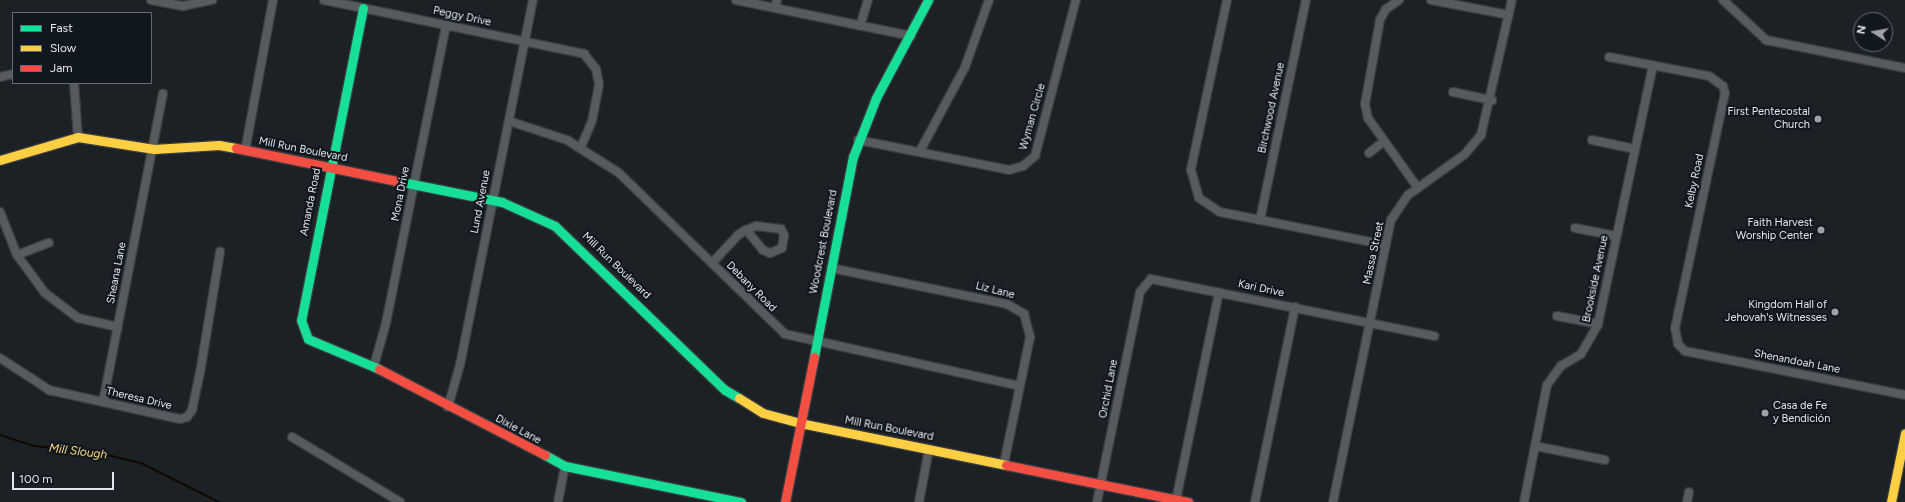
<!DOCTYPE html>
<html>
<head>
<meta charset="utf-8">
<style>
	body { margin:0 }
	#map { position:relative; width:1905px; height:502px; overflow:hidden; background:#1c2126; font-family:Figtree,sans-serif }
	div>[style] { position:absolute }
	.stream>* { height:2px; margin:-1px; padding:0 1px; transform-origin:1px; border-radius:1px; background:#0f0903 }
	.roads { filter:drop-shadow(1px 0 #383b3f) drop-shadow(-1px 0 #383b3f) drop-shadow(0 1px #383b3f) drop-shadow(0 -1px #383b3f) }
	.street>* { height:8px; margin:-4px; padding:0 4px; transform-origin:4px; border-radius:4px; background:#575a5e }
	.fast>* { height:9px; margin:-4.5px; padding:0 4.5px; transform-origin:4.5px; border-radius:4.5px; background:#16e098 }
	.slow>* { height:9px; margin:-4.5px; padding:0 4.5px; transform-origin:4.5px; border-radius:4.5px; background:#ffcf43 }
	.jam>* { height:9px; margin:-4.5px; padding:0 4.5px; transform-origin:4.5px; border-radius:4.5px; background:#f24e42 }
	.dots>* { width:11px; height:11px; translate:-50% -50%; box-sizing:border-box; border:2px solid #10171f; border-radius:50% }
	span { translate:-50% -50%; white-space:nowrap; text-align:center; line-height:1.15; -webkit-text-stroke:4px #10171f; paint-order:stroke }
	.street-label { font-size:11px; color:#e3e8ee }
	.poi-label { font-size:11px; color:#e3e8ee }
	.right { translate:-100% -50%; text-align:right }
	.left { translate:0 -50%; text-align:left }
	.water-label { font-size:12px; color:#fed879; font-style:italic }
	.legend { position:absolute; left:12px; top:12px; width:140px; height:72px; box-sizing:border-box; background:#10171f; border:1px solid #646b72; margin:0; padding:5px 7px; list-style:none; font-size:12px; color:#e3e8ee }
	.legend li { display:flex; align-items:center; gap:8px; height:20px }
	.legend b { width:20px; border:1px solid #646b72 }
	.north { position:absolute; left:1853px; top:12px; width:40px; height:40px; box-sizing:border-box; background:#10171f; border:1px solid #646b72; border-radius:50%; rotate:281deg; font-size:11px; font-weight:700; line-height:16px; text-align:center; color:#e3e8ee }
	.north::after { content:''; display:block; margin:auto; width:14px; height:18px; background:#9da2a8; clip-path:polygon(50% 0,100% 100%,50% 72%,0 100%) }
	.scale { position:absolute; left:12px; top:472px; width:102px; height:18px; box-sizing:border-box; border:2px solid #e3e8ee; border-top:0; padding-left:5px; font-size:12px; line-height:14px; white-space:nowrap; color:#e3e8ee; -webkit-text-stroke:3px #10171f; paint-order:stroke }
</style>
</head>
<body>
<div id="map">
	<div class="stream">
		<div style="left:0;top:435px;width:36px;rotate:18deg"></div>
		<div style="left:34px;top:446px;width:57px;rotate:5deg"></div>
		<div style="left:91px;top:451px;width:51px;rotate:13.5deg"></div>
		<div style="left:141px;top:463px;width:87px;rotate:26.6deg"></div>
	</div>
	<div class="roads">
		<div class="street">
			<div style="left:151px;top:0;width:33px;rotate:11deg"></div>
			<div style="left:183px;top:6px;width:30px;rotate:-12deg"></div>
			<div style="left:324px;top:0;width:266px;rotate:11.7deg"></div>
			<div style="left:584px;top:54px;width:19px;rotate:51deg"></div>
			<div style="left:596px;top:69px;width:16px;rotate:79deg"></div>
			<div style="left:599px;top:85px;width:37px;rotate:101deg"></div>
			<div style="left:592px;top:121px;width:28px;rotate:113deg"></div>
			<div style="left:736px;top:0;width:179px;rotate:11.6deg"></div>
			<div style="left:1227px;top:0;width:174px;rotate:102deg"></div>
			<div style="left:1191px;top:170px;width:29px;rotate:74deg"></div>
			<div style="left:1199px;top:198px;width:25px;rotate:34deg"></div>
			<div style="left:1220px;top:212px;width:169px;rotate:11.2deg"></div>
			<div style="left:1399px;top:0;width:16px;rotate:145deg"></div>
			<div style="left:1386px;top:9px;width:13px;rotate:119deg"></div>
			<div style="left:1380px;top:20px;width:85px;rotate:100.1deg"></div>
			<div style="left:1365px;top:104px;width:14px;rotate:78deg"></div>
			<div style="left:1368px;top:118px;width:86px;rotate:54.5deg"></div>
			<div style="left:1431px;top:0;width:79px;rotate:10.9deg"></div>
			<div style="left:1723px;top:0;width:59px;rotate:42.9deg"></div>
			<div style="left:1766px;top:40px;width:142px;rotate:11.4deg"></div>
			<div style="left:775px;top:8px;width:8px;rotate:-76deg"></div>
			<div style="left:860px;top:26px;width:27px;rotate:-73deg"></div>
			<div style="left:1609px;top:57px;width:102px;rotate:10.8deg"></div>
			<div style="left:1709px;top:76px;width:17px;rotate:36deg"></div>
			<div style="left:1723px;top:86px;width:7px;rotate:74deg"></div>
			<div style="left:1725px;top:93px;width:240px;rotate:102deg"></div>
			<div style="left:1675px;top:328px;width:16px;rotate:79deg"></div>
			<div style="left:1678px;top:344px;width:10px;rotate:45deg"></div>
			<div style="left:1685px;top:351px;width:224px;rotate:11.3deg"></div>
			<div style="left:0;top:77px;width:13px;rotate:-13deg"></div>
			<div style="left:74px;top:83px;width:54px;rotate:85.8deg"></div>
			<div style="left:1453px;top:92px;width:40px;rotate:12deg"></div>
			<div style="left:509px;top:121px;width:61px;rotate:18.1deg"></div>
			<div style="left:567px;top:140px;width:62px;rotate:32.4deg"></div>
			<div style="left:619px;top:173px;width:231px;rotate:44.1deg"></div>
			<div style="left:785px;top:334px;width:240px;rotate:12.5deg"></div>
			<div style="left:858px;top:140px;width:154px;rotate:11.2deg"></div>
			<div style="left:1009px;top:170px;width:15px;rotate:-16deg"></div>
			<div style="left:1023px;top:166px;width:16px;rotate:-40deg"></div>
			<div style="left:1035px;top:156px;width:161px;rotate:-75.3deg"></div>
			<div style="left:1592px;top:140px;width:44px;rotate:11.8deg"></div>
			<div style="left:245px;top:151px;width:154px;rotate:-79.5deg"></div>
			<div style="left:920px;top:151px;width:95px;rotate:-61.8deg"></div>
			<div style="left:965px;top:67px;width:71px;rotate:-70.3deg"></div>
			<div style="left:1369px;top:153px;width:18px;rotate:-38deg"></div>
			<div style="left:0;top:212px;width:46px;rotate:68.4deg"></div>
			<div style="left:17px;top:255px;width:47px;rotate:53.6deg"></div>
			<div style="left:45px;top:293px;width:41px;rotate:37.1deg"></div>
			<div style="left:78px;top:318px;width:41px;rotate:12.7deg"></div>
			<div style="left:1260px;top:220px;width:225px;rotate:-78.2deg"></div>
			<div style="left:1575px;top:228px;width:42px;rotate:11deg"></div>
			<div style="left:17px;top:255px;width:34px;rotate:-21deg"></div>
			<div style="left:712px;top:263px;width:38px;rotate:-47deg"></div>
			<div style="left:738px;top:235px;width:9px;rotate:-32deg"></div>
			<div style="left:746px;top:230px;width:11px;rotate:-22deg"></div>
			<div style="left:756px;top:226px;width:25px;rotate:7deg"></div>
			<div style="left:781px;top:229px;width:7px;rotate:63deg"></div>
			<div style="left:784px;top:235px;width:13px;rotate:99deg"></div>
			<div style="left:782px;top:248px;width:13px;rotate:157deg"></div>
			<div style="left:770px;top:253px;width:8px;rotate:-157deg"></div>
			<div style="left:763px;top:250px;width:26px;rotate:-130deg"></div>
			<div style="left:831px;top:268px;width:180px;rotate:11.6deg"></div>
			<div style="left:1007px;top:304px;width:20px;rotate:30deg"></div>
			<div style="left:1024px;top:314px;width:24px;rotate:75deg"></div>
			<div style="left:1030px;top:337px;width:130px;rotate:101.6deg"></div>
			<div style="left:1557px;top:316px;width:42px;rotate:11deg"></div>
			<div style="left:0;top:358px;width:59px;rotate:33.1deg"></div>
			<div style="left:49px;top:390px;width:134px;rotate:12.5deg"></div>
			<div style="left:180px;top:419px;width:7px;rotate:-16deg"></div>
			<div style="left:187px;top:417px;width:9px;rotate:-54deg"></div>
			<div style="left:192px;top:410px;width:38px;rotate:-78deg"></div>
			<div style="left:200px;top:373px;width:123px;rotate:-80.6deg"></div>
			<div style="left:374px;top:366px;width:45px;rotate:-74.4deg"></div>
			<div style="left:386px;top:323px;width:304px;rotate:-78.6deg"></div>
			<div style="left:103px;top:402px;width:314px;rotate:-79deg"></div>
			<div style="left:448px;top:407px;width:44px;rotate:-74.1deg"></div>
			<div style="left:460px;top:365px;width:372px;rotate:-78.7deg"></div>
			<div style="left:292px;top:437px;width:126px;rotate:31deg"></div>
			<div style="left:1535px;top:446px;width:71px;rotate:11.3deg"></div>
			<div style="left:1176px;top:500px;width:212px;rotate:-78.3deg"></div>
			<div style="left:558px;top:502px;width:37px;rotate:-79deg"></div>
			<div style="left:919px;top:502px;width:54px;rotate:-79.3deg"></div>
			<div style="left:1097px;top:502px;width:214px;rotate:-78.4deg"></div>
			<div style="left:1140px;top:292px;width:17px;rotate:-50deg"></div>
			<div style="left:1151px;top:279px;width:289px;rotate:11.4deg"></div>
			<div style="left:1255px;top:502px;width:199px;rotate:-78.4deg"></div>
			<div style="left:1333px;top:502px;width:288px;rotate:-78.4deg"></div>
			<div style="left:1391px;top:220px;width:30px;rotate:-56deg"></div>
			<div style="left:1408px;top:195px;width:70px;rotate:-35.7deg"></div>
			<div style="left:1465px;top:154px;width:25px;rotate:-50deg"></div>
			<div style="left:1481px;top:135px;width:139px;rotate:-77.1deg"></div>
			<div style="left:1524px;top:502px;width:119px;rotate:-78.9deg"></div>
			<div style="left:1547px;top:385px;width:24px;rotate:-54deg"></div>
			<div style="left:1561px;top:366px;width:23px;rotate:-31deg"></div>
			<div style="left:1581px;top:354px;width:34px;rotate:-60deg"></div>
			<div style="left:1598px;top:324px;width:264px;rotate:-78deg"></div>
			<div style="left:1687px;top:502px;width:10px;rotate:-79deg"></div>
		</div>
		<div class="fast">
			<div style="left:363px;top:8px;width:318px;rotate:101.2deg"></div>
			<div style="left:301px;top:320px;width:20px;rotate:70deg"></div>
			<div style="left:308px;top:339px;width:77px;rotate:22.9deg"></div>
			<div style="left:402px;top:182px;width:102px;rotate:11.3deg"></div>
			<div style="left:502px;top:202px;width:58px;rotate:24.4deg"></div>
			<div style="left:555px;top:226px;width:236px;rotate:44deg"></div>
			<div style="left:725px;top:390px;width:16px;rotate:30deg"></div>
			<div style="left:814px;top:357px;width:204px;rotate:-79deg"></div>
			<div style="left:853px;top:157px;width:63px;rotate:-68.7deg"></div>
			<div style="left:876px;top:98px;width:111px;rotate:-62deg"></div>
			<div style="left:545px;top:455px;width:23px;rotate:29deg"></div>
			<div style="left:565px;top:466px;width:180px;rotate:11.6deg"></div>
		</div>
		<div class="slow">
			<div style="left:0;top:160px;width:81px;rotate:-16.4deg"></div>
			<div style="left:78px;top:137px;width:77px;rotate:9deg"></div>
			<div style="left:154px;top:149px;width:65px;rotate:-3.5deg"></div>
			<div style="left:219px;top:145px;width:17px;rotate:10deg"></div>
			<div style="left:739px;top:398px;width:28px;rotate:32deg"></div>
			<div style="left:763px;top:413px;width:38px;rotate:15deg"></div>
			<div style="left:800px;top:423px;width:210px;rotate:11.5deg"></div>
			<div style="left:1891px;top:502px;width:70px;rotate:-78.5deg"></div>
		</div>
		<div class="jam">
			<div style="left:236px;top:148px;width:169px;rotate:11.6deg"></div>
			<div style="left:379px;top:369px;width:187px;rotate:27.4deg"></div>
			<div style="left:1006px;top:465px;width:186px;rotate:11.5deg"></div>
			<div style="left:785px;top:502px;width:148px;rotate:-78.7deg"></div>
		</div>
	</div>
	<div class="dots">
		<div style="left:1818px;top:119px;background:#9da2a8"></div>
		<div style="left:1821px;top:230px;background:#9da2a8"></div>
		<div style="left:1835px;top:312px;background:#9da2a8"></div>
		<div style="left:1765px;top:413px;background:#9da2a8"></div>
	</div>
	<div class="street-label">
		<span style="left:462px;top:17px;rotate:12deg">Peggy Drive</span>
		<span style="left:1272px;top:108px;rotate:-78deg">Birchwood Avenue</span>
		<span style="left:1033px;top:117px;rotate:-74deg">Wyman Circle</span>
		<span style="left:303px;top:150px;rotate:11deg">Mill Run Boulevard</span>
		<span style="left:1695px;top:181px;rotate:-78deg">Kelby Road</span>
		<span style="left:401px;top:194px;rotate:-79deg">Mona Drive</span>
		<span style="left:311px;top:202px;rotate:-79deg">Amanda Road</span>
		<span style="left:481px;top:202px;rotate:-79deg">Lund Avenue</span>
		<span style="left:824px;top:242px;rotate:-79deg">Woodcrest Boulevard</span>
		<span style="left:1374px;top:253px;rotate:-78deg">Massa Street</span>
		<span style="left:616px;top:266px;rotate:44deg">Mill Run Boulevard</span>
		<span style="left:117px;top:273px;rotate:-79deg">Sheana Lane</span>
		<span style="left:1596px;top:279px;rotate:-78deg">Brookside Avenue</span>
		<span style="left:751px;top:287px;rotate:45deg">Debany Road</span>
		<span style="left:1261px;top:289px;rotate:12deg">Kari Drive</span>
		<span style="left:995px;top:291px;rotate:14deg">Liz Lane</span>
		<span style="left:1797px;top:362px;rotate:11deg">Shenandoah Lane</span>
		<span style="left:1109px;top:389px;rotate:-79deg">Orchid Lane</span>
		<span style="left:139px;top:399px;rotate:13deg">Theresa Drive</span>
		<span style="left:889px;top:429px;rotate:11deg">Mill Run Boulevard</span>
		<span style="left:518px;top:430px;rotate:28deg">Dixie Lane</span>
	</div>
	<div class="poi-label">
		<span class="right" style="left:1810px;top:119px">First Pentecostal<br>Church</span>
		<span class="right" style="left:1813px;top:230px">Faith Harvest<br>Worship Center</span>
		<span class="right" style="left:1827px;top:312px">Kingdom Hall of<br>Jehovah's Witnesses</span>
		<span class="left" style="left:1773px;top:413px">Casa de Fe<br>y Bendición</span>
	</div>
	<div class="water-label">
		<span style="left:78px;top:452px;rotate:7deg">Mill Slough</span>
	</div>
	<ul class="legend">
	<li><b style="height:5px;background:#16e098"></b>Fast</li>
	<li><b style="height:5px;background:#ffcf43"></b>Slow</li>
	<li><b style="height:5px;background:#f24e42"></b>Jam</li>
	</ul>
	<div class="north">N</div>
	<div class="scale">100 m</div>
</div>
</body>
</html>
